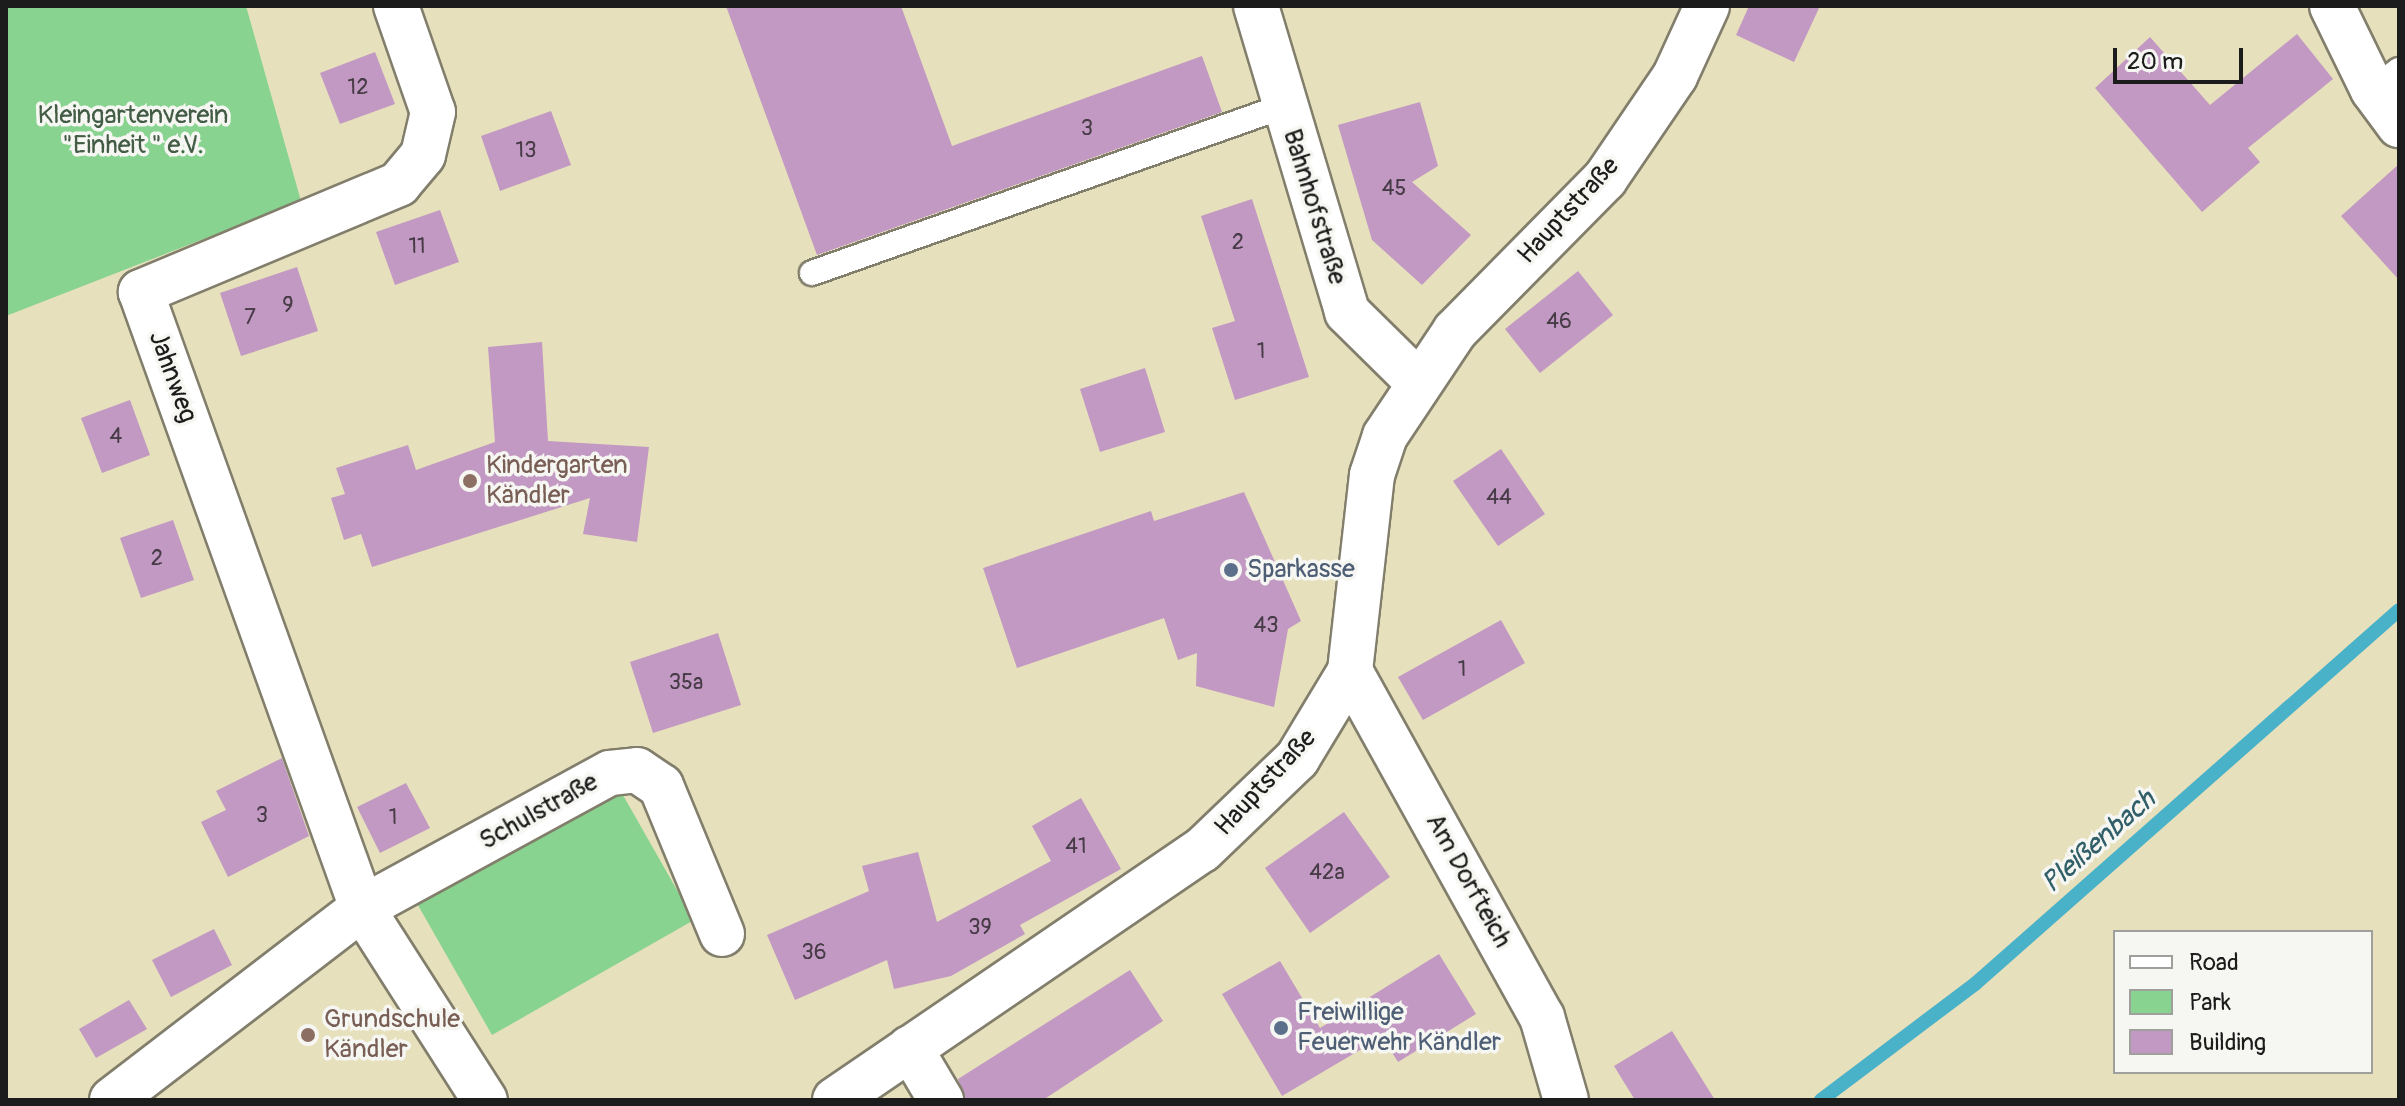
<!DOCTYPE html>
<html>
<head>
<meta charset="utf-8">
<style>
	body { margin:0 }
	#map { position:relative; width:2405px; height:1106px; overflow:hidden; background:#e7e0bc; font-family:Pangolin,sans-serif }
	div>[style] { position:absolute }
	.green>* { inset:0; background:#88d390 }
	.stream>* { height:14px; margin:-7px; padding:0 7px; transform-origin:7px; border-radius:7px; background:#49b1c8 }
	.building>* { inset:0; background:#c299c2 }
	.roads { filter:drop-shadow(2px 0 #827e6c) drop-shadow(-2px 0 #827e6c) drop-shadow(0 2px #827e6c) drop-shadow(0 -2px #827e6c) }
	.service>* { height:24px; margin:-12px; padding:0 12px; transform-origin:12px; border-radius:12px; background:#fff }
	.minor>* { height:44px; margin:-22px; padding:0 22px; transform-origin:22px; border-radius:22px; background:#fff }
	.tertiary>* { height:44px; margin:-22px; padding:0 22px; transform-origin:22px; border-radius:22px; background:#fff }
	.dots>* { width:22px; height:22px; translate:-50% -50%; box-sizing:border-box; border:4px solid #f6f6f2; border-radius:50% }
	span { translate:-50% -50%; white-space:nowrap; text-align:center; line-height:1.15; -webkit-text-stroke:7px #f6f6f2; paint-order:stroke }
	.number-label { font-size:22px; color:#463b46 }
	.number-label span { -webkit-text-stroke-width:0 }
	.park-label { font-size:26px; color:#425c45 }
	.street-label { font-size:26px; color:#1c1c1c }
	.education-label { font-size:26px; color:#785e54 }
	.left { translate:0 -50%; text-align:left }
	.service-label { font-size:26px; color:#4e5e75 }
	.water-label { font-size:28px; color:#305f69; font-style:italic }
	.frame { position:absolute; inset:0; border:8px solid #1c1c1c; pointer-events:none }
	.legend { position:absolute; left:2113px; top:930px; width:260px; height:144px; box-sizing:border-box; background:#f6f6f2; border:2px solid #9f9f9c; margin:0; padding:10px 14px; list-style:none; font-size:24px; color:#1c1c1c }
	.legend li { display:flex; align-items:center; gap:16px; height:40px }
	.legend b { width:40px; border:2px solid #9f9f9c }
	.scale { position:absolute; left:2113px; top:48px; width:130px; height:36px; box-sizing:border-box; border:4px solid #1c1c1c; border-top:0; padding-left:10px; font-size:24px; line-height:28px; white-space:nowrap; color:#1c1c1c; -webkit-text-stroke:6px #f6f6f2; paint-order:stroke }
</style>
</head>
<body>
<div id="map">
	<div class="green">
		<div style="clip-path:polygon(6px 6px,246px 6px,301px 201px,6px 316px)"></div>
		<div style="clip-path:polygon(615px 781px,694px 920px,492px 1035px,411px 893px)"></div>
	</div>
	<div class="stream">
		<div style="left:1821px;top:1100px;width:193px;rotate:-37deg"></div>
		<div style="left:1975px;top:984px;width:565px;rotate:-41.41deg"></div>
	</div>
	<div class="building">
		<div style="clip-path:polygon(726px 6px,901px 6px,952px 146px,1202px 56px,1222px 112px,817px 255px)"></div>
		<div style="clip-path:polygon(1749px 6px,1820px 6px,1794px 62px,1736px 35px)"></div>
		<div style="clip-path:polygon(2297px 34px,2333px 79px,2248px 148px,2260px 162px,2202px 212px,2095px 88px,2150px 37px,2210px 105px)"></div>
		<div style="clip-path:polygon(375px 52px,395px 104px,340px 124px,320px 73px)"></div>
		<div style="clip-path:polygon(1420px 102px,1438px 166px,1412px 182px,1471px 235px,1422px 285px,1372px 240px,1338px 125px)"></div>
		<div style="clip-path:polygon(551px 111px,571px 165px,500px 191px,481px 136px)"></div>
		<div style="clip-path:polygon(2399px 164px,2399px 280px,2341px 216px)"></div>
		<div style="clip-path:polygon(1252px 199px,1309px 377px,1235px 400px,1212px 328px,1235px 321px,1201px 216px)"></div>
		<div style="clip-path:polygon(440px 210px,459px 262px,395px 285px,376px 232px)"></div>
		<div style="clip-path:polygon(297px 267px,318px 331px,241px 356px,220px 293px)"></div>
		<div style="clip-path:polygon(1578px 271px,1613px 315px,1540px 373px,1505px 329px)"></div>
		<div style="clip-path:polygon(542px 342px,548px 441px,649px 447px,637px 542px,583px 534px,590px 498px,372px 567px,361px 534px,344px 540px,331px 498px,345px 494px,336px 468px,408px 445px,416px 470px,495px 442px,488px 347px)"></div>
		<div style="clip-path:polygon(1145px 368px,1165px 432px,1100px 452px,1080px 389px)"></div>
		<div style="clip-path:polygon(130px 400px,150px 455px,102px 473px,81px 418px)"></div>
		<div style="clip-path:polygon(1501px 449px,1545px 514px,1498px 546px,1453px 481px)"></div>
		<div style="clip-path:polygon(1244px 492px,1301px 621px,1288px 629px,1274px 707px,1196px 686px,1197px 653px,1178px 660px,1164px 618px,1017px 668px,983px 568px,1151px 511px,1154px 521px)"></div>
		<div style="clip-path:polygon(173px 520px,194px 580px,141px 598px,120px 538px)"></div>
		<div style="clip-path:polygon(1501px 620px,1525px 663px,1423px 720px,1398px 677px)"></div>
		<div style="clip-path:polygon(718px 633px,741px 705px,653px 733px,630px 662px)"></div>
		<div style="clip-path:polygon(282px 758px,309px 836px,228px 877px,201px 822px,226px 810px,216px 791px)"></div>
		<div style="clip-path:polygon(406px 783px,430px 828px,380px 853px,357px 807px)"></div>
		<div style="clip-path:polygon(1081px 798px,1121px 869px,1020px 925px,1025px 934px,951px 976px,894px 989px,887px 960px,795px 1000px,767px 935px,869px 891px,862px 866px,918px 852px,937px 922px,1051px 861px,1032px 826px)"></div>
		<div style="clip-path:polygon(1344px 812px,1390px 877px,1310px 933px,1265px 868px)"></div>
		<div style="clip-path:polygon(214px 929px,232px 965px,171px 997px,152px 960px)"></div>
		<div style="clip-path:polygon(1439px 954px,1476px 1014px,1398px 1062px,1382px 1037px,1282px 1096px,1222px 994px,1280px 961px,1320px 1028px)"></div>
		<div style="clip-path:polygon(1130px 970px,1163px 1021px,1043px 1100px,966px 1100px,958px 1079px)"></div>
		<div style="clip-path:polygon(129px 1000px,147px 1029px,96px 1058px,79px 1029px)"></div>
		<div style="clip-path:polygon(1672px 1031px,1715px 1100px,1635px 1100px,1614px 1066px)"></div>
	</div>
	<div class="roads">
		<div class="service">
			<div style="left:2373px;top:90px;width:33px;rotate:-38deg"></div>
			<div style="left:812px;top:273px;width:501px;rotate:-19.48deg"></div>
		</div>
		<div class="minor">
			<div style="left:396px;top:6px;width:112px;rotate:70.8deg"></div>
			<div style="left:433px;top:112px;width:44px;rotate:103.1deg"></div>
			<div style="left:423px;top:155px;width:38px;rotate:130deg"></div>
			<div style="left:399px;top:184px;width:280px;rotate:157.3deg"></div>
			<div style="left:141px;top:292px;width:654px;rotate:70.26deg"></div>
			<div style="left:362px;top:908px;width:228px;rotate:57.4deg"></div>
			<div style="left:1256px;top:6px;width:319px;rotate:73.4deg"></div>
			<div style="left:1347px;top:312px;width:98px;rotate:44.6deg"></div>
			<div style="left:2332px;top:6px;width:93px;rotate:64deg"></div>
			<div style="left:2373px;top:90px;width:44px;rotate:53.4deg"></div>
			<div style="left:1350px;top:671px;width:396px;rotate:61deg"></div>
			<div style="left:1542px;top:1017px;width:86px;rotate:73.9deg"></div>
			<div style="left:910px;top:1048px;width:61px;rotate:59.2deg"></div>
			<div style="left:112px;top:1100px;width:315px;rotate:-37.5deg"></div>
			<div style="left:362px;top:908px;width:282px;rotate:-28.6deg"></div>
			<div style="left:610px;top:773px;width:27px;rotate:-6deg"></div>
			<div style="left:637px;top:770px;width:29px;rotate:34deg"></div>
			<div style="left:661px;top:786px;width:160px;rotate:67.6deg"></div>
		</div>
		<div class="tertiary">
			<div style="left:835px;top:1100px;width:444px;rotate:-34.3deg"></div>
			<div style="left:1202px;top:850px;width:132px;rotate:-43.8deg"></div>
			<div style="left:1297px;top:759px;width:103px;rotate:-58.9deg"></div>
			<div style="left:1350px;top:671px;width:197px;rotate:-83.6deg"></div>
			<div style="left:1372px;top:475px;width:41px;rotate:-71.6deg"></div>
			<div style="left:1385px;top:436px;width:126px;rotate:-56.3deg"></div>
			<div style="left:1455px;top:331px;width:214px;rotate:-45.4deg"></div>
			<div style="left:1605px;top:179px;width:125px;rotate:-55.8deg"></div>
			<div style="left:1675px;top:76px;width:77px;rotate:-65.4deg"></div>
		</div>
	</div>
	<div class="dots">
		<div style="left:470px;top:481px;background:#8d6e63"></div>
		<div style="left:1231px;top:570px;background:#5c6f8a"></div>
		<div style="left:1281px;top:1028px;background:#5c6f8a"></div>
		<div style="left:308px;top:1035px;background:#8d6e63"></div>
	</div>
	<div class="number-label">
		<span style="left:358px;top:88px">12</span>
		<span style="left:1087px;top:129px">3</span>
		<span style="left:526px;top:151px">13</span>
		<span style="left:1394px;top:189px">45</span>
		<span style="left:1238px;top:243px">2</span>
		<span style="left:417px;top:247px">11</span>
		<span style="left:288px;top:306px">9</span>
		<span style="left:250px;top:318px">7</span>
		<span style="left:1559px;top:322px">46</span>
		<span style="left:1261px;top:352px">1</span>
		<span style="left:116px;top:437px">4</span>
		<span style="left:1499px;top:498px">44</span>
		<span style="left:157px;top:559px">2</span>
		<span style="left:1266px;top:626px">43</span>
		<span style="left:1462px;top:670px">1</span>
		<span style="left:686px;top:683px">35a</span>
		<span style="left:262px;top:816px">3</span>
		<span style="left:393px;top:818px">1</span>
		<span style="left:1076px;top:847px">41</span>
		<span style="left:1327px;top:873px">42a</span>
		<span style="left:980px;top:928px">39</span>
		<span style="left:814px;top:953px">36</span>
	</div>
	<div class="park-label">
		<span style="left:133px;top:131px">Kleingartenverein<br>"Einheit " e.V.</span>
	</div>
	<div class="street-label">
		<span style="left:1314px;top:207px;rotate:73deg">Bahnhofstraße</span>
		<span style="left:1569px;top:211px;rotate:-47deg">Hauptstraße</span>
		<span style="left:172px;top:377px;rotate:70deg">Jahnweg</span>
		<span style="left:1266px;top:783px;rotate:-47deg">Hauptstraße</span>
		<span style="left:539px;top:812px;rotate:-29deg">Schulstraße</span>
		<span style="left:1468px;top:881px;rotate:61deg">Am Dorfteich</span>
	</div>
	<div class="education-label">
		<span class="left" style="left:486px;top:481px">Kindergarten<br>Kändler</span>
		<span class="left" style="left:324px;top:1035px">Grundschule<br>Kändler</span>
	</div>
	<div class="service-label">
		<span class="left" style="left:1247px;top:570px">Sparkasse</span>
		<span class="left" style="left:1297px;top:1028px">Freiwillige<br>Feuerwehr Kändler</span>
	</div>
	<div class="water-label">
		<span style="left:2099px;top:842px;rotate:-41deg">Pleißenbach</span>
	</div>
	<div class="frame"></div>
	<ul class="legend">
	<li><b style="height:10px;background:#fff"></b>Road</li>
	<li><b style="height:22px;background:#88d390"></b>Park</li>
	<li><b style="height:22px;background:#c299c2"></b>Building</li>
	</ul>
	<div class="scale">20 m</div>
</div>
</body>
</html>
